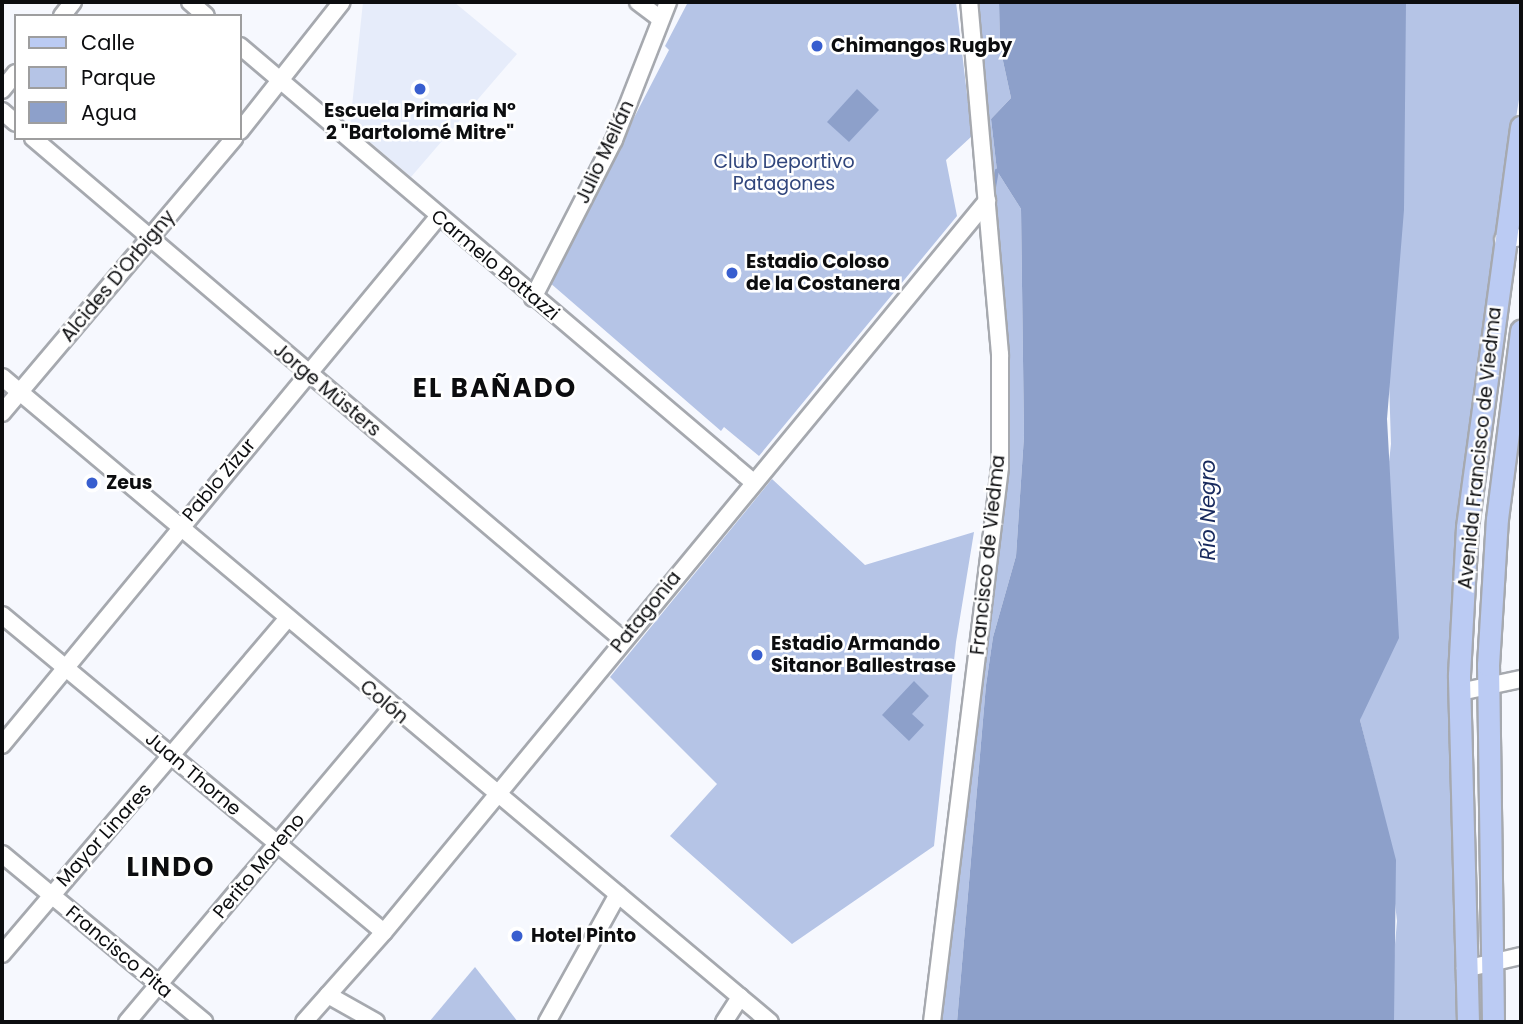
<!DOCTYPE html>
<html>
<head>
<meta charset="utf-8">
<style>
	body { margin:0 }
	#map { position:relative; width:1523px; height:1024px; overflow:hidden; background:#f6f8fe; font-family:Poppins,sans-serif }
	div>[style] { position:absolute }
	.built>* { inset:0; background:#e6ecfa }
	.green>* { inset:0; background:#b5c4e6 }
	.water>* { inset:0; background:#8da0ca }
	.stream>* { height:3.5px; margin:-1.75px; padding:0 1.75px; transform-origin:1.75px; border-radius:1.75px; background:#8da0ca }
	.roads { filter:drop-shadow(2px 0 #a6a9af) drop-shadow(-2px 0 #a6a9af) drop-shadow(0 2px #a6a9af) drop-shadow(0 -2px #a6a9af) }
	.minor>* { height:16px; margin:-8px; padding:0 8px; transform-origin:8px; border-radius:8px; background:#fff }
	.major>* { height:21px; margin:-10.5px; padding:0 10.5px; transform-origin:10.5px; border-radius:10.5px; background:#bbcbf3 }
	.dots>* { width:19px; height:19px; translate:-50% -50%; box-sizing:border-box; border:4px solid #fff; border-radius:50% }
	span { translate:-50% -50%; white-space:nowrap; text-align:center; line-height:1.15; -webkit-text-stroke:5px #fff; paint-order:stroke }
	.poi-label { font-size:19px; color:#0c0d0f; font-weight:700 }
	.left { translate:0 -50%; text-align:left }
	.street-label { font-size:19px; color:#0c0d0f }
	.park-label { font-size:19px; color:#31467c }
	.water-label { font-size:21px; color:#17295d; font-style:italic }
	.district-label { font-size:26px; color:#0c0d0f; font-weight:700; letter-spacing:2px }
	.frame { position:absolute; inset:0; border:4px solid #0c0d0f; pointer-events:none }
	.legend { position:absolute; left:14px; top:14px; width:228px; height:126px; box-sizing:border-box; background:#fff; border:2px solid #9e9e9f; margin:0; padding:9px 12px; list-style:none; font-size:21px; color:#0c0d0f }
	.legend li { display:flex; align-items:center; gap:14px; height:35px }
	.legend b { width:35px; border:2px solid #9e9e9f }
</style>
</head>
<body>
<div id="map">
	<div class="built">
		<div style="clip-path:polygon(363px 2px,454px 2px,517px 54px,411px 177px,350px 125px)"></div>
	</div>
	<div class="green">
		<div style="clip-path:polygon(688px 2px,956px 2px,972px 136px,946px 160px,957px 216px,759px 456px,724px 427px,721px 431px,549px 282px,669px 50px,665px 46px)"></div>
		<div style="clip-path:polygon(975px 2px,999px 2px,1000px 47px,1011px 98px,991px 119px,997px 171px,1021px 209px,1024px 436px,1016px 556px,993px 637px,986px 685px,957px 1022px,939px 1022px,1008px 474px,1009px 353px)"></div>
		<div style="clip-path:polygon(1377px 2px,1521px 2px,1521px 87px,1497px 236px,1461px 527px,1461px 1022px,1394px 1022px,1392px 979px,1397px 921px,1386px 825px,1360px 720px,1391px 444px)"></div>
		<div style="clip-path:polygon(772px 479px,865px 565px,974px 532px,956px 642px,934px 846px,792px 944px,670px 836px,717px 784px,610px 677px)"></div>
		<div style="clip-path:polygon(475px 967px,518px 1022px,429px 1022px)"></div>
	</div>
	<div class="water">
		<div style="clip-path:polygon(999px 2px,1406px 2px,1404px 210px,1387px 419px,1399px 638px,1360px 720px,1396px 860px,1394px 1022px,957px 1022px,986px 685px,993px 637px,1016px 556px,1024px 436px,1021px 209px,997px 171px,991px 119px,1011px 98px,1000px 47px)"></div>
		<div style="clip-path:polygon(857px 89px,879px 110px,849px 142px,827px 122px)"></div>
		<div style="clip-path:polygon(914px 681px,929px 696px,912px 714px,924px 725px,909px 741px,882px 715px)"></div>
	</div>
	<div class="stream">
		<div style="left:993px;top:193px;width:22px;rotate:-80deg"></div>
	</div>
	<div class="roads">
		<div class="minor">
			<div style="left:190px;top:2px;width:21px;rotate:41deg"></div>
			<div style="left:638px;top:2px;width:26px;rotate:37deg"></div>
			<div style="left:62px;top:16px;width:18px;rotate:-52deg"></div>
			<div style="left:240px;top:46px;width:672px;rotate:40.35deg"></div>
			<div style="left:2px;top:90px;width:22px;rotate:-51deg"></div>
			<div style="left:2px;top:111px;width:18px;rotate:41deg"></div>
			<div style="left:240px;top:131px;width:164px;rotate:-51.7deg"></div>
			<div style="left:33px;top:138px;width:775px;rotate:40.39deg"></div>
			<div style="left:1503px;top:240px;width:18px;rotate:-9deg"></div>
			<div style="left:533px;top:298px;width:178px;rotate:-62.9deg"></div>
			<div style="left:614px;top:140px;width:148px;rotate:-68.6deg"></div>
			<div style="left:2px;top:377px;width:1003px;rotate:40.03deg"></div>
			<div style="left:2px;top:413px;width:360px;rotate:-49.8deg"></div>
			<div style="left:2px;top:615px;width:496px;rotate:39.7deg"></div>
			<div style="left:1460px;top:692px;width:62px;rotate:-12deg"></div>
			<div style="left:2px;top:745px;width:685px;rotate:-50.45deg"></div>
			<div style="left:2px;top:854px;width:263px;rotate:39.7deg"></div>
			<div style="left:2px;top:954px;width:440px;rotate:-49.6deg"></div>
			<div style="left:1465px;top:969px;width:57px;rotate:-13.1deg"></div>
			<div style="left:328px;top:995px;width:55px;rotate:29.4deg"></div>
			<div style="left:127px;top:1022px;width:409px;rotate:-49.9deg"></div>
			<div style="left:304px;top:1022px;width:120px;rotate:-48.4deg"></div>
			<div style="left:384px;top:932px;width:948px;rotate:-50.48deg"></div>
			<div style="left:547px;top:1022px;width:146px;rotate:-61deg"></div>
			<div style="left:724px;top:1022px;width:30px;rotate:-57deg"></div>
			<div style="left:932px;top:1022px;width:559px;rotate:-83.01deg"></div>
			<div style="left:1000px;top:467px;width:113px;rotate:-90deg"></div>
			<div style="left:1000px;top:354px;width:353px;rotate:-95deg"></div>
		</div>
		<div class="major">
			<div style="left:1468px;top:1022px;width:347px;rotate:-91.5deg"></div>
			<div style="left:1459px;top:675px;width:148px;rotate:-86.9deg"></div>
			<div style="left:1467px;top:527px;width:404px;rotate:-82.3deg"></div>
			<div style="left:1493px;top:1022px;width:357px;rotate:-90.8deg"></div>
			<div style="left:1488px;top:665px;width:146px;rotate:-86.5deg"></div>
			<div style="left:1497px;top:519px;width:190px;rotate:-82.7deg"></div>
		</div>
	</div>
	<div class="dots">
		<div style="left:817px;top:46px;background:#385ecf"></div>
		<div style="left:420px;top:89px;background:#385ecf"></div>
		<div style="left:732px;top:273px;background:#385ecf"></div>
		<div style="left:92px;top:483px;background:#385ecf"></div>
		<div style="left:757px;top:655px;background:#385ecf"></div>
		<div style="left:517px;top:936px;background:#385ecf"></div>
	</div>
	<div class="poi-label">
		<span class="left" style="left:831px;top:46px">Chimangos Rugby</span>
		<span style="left:420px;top:122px">Escuela Primaria N°<br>2 "Bartolomé Mitre"</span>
		<span class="left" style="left:746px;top:273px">Estadio Coloso<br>de la Costanera</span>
		<span class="left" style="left:106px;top:483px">Zeus</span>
		<span class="left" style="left:771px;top:655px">Estadio Armando<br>Sitanor Ballestrase</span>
		<span class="left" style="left:531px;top:936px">Hotel Pinto</span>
	</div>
	<div class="street-label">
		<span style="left:605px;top:152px;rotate:-65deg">Julio Meilán</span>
		<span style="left:495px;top:265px;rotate:40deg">Carmelo Bottazzi</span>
		<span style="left:118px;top:276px;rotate:-50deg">Alcides D'Orbigny</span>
		<span style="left:327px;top:390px;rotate:40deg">Jorge Müsters</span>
		<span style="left:1480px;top:448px;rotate:-84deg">Avenida Francisco de Viedma</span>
		<span style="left:219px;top:480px;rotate:-50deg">Pablo Zizur</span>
		<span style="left:988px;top:555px;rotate:-84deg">Francisco de Viedma</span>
		<span style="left:646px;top:612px;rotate:-51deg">Patagonia</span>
		<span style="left:384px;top:702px;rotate:40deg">Colón</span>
		<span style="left:193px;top:774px;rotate:40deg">Juan Thorne</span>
		<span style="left:104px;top:835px;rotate:-48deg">Mayor Linares</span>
		<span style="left:259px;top:866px;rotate:-50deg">Perito Moreno</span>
		<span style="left:119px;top:952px;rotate:40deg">Francisco Pita</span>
	</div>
	<div class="park-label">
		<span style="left:784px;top:173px">Club Deportivo<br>Patagones</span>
	</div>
	<div class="water-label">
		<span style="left:1208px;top:510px;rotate:-90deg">Río Negro</span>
	</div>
	<div class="district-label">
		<span style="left:495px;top:389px">EL BAÑADO</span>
		<span style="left:171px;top:868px">LINDO</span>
	</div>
	<div class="frame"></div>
	<ul class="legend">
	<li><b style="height:9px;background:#bbcbf3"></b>Calle</li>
	<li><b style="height:19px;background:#b5c4e6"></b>Parque</li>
	<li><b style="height:19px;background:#8da0ca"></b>Agua</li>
	</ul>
</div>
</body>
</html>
